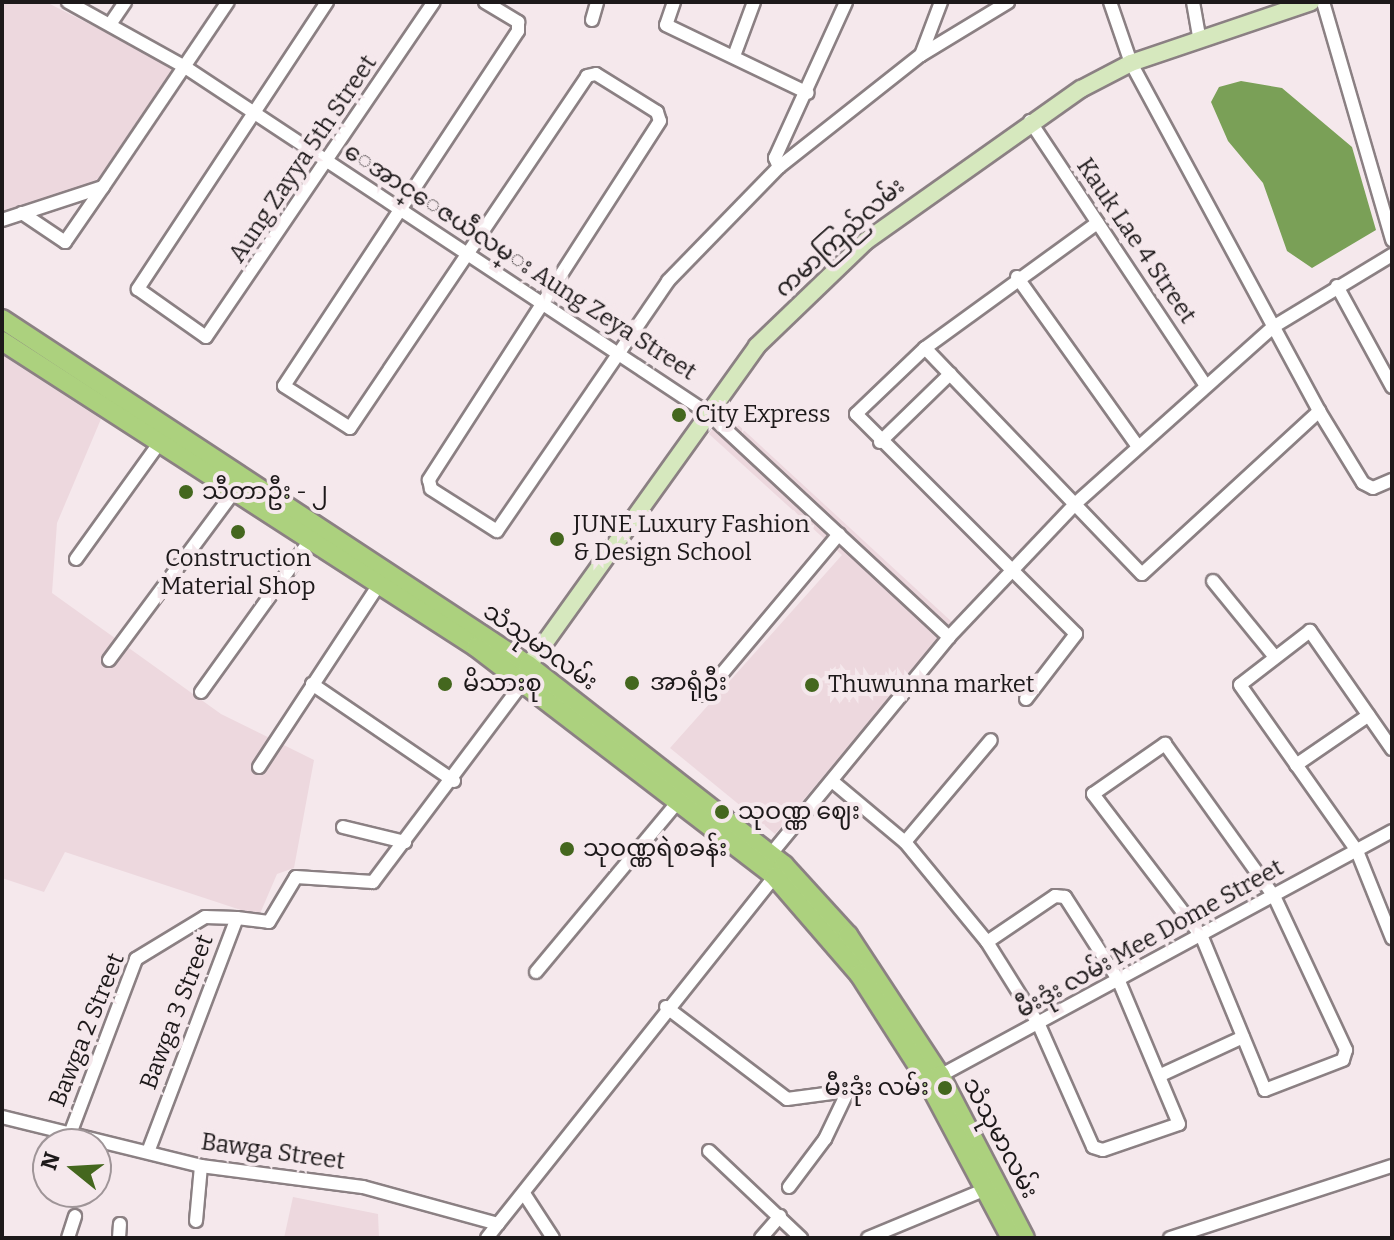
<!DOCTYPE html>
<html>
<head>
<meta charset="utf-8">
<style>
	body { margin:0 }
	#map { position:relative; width:1394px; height:1240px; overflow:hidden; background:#f5e8ec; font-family:Bitter,"Noto Sans Myanmar",serif }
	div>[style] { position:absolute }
	.built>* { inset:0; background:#edd8de }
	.water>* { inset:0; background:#7aa057 }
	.roads { filter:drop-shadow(2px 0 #8b8083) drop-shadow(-2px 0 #8b8083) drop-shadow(0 2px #8b8083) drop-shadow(0 -2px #8b8083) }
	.minor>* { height:12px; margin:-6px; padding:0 6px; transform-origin:6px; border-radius:6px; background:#fff }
	.secondary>* { height:16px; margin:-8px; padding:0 8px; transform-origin:8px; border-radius:8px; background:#d6e8be }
	.primary>* { height:18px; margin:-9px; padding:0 9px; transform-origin:9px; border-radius:9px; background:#acd17e }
	.dots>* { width:22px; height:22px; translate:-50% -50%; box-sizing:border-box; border:4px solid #f5e8ec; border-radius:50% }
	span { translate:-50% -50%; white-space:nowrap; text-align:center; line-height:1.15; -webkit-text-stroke:8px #f5e8ec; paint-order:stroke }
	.street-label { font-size:24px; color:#1d191a }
	.poi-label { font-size:24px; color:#1d191a }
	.left { translate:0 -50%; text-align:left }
	.right { translate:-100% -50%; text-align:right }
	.frame { position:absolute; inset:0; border:4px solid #1d191a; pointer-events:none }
	.north { position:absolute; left:32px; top:1128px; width:80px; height:80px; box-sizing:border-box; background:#f5e8ec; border:2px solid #9f9598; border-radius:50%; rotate:288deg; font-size:22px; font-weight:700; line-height:32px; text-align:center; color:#1d191a }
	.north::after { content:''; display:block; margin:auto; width:28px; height:36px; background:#44671e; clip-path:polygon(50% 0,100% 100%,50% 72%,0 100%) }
</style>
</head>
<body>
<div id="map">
	<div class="built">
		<div style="clip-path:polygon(2px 2px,46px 2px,174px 67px,98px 180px,2px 214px)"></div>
		<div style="clip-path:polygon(2px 355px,101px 419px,57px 523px,52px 593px,221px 714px,314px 760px,294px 868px,277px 874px,259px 916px,65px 852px,44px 892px,2px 878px)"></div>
		<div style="clip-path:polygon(724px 412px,952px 622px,775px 834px,670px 748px,842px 555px,709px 434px)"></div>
		<div style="clip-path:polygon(293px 1197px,378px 1214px,379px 1238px,284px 1238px)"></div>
	</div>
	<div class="water">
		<div style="clip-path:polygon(1241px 81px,1282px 88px,1352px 147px,1376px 230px,1312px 268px,1287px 251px,1263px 183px,1228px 141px,1211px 102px,1219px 87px)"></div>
	</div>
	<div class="roads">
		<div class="minor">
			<div style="left:68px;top:2px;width:134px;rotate:29.1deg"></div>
			<div style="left:185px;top:67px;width:628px;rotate:33.51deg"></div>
			<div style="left:709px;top:414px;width:328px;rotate:42.9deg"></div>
			<div style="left:327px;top:2px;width:344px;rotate:123.4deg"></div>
			<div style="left:138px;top:289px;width:83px;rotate:35.2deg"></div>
			<div style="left:206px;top:337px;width:405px;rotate:-55.8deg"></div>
			<div style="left:485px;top:2px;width:39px;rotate:31deg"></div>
			<div style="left:518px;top:22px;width:9px;rotate:90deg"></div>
			<div style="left:518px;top:31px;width:425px;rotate:123.4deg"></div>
			<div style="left:284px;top:386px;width:78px;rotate:32.5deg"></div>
			<div style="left:350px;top:428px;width:424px;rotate:-56deg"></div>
			<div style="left:587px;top:76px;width:9px;rotate:-13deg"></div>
			<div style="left:596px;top:74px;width:72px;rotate:31.9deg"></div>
			<div style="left:657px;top:112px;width:9px;rotate:72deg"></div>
			<div style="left:660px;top:121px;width:427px;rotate:122.8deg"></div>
			<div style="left:429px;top:480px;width:9px;rotate:77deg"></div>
			<div style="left:431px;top:489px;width:78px;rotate:32.5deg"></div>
			<div style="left:497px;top:531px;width:303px;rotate:-55.6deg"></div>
			<div style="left:668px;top:281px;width:159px;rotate:-45.8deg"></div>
			<div style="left:779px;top:167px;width:181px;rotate:-38.3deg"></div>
			<div style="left:921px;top:55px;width:102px;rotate:-31.3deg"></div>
			<div style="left:674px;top:2px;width:24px;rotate:109deg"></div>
			<div style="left:666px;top:25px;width:157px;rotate:25.6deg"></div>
			<div style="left:1110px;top:2px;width:65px;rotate:71deg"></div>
			<div style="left:1131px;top:63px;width:396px;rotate:61.6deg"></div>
			<div style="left:1319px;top:411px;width:84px;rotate:58.6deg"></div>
			<div style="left:1363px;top:483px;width:11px;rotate:27deg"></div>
			<div style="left:1373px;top:488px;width:21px;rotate:-23deg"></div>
			<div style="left:1193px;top:2px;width:39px;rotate:80deg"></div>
			<div style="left:1323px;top:2px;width:248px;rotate:73.8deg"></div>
			<div style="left:592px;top:20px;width:19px;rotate:-74deg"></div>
			<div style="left:111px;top:23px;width:25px;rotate:-56deg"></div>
			<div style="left:921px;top:55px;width:57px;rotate:-69.3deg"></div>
			<div style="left:734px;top:56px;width:58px;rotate:-69.7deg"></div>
			<div style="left:1030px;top:121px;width:316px;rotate:56.4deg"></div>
			<div style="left:779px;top:167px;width:10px;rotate:-114deg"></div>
			<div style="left:775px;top:158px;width:171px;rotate:-65.5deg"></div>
			<div style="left:22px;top:213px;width:52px;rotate:34deg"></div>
			<div style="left:65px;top:242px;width:67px;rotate:-55.4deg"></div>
			<div style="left:2px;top:220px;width:106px;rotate:-18.1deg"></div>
			<div style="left:103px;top:187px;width:223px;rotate:-56deg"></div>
			<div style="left:1017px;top:277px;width:206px;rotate:54.5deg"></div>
			<div style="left:1337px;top:286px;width:115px;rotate:61.4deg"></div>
			<div style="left:925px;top:348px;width:313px;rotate:46.2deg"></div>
			<div style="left:1142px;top:574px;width:241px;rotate:-42.6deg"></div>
			<div style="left:880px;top:442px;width:98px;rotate:-44.2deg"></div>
			<div style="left:76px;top:559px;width:149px;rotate:-54.3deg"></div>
			<div style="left:1213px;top:581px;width:98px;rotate:50.8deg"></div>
			<div style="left:109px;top:660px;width:217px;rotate:-53.4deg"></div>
			<div style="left:312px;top:684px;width:172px;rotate:34.3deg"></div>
			<div style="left:201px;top:692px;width:192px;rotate:-54.3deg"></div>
			<div style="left:704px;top:695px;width:210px;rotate:-50deg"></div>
			<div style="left:1026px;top:699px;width:82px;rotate:-52.4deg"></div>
			<div style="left:1076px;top:634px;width:311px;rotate:-135deg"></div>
			<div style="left:856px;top:414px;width:95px;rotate:-43.7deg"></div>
			<div style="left:925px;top:348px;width:213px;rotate:-36deg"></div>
			<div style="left:1165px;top:744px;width:187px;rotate:54.4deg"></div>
			<div style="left:1274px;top:896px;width:170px;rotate:64.9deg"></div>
			<div style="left:1346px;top:1050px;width:10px;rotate:107deg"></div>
			<div style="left:1343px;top:1060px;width:84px;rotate:159deg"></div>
			<div style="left:1265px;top:1090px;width:165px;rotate:-112.4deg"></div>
			<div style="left:1202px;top:937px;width:180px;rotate:-127.3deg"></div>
			<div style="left:1093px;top:794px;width:88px;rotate:-34.8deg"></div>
			<div style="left:1392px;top:749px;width:144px;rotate:-124.8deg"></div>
			<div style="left:1310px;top:631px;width:88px;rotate:142.4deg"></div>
			<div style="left:1240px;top:685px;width:203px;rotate:54.8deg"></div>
			<div style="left:1357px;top:851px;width:94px;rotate:68.1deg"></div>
			<div style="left:1296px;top:765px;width:88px;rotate:-34.4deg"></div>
			<div style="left:259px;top:767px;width:222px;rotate:-56.7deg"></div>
			<div style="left:832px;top:781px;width:95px;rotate:39.9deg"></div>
			<div style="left:905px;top:842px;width:129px;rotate:50.6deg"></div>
			<div style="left:987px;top:942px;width:98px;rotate:57.9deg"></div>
			<div style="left:1039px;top:1025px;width:133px;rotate:66.1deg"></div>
			<div style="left:1093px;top:1147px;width:10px;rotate:17deg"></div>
			<div style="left:1103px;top:1150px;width:80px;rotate:-18.9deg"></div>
			<div style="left:1179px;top:1124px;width:155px;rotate:-112.8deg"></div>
			<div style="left:1119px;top:981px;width:100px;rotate:-122.7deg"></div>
			<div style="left:1065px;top:897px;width:10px;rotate:-174deg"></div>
			<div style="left:1055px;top:896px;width:82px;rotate:145.9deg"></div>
			<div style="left:343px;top:827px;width:64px;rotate:13.6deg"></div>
			<div style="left:905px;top:842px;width:133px;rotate:-49.9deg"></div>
			<div style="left:766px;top:860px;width:288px;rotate:-50.6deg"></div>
			<div style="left:949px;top:637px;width:183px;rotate:-46.5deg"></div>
			<div style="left:1075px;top:504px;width:266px;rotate:-41.8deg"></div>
			<div style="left:1273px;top:327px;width:139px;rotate:-31.2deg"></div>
			<div style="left:536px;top:972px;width:228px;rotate:-50.2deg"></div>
			<div style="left:666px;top:1007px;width:152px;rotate:37.2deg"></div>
			<div style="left:787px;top:1099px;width:62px;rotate:-7.5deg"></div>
			<div style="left:848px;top:1091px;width:53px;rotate:115.6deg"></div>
			<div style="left:825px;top:1139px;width:60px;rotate:126.9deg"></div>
			<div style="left:1163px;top:1074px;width:88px;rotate:-24.8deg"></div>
			<div style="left:934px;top:1079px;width:521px;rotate:-28.43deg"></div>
			<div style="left:2px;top:1117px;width:205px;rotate:13.8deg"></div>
			<div style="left:201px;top:1166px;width:163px;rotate:7.4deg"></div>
			<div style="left:363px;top:1187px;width:140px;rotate:15.3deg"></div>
			<div style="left:498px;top:1224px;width:448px;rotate:-51.5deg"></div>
			<div style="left:70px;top:1134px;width:187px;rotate:-69.3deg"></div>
			<div style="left:136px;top:959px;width:81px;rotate:-31.3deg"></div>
			<div style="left:205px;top:917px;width:32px;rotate:2deg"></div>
			<div style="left:709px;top:1151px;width:127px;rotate:43.4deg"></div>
			<div style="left:148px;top:1152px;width:250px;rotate:-69.2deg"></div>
			<div style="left:237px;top:918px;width:32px;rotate:7deg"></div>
			<div style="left:269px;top:922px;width:52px;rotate:-59deg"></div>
			<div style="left:296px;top:877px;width:77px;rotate:3.7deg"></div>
			<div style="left:373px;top:882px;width:255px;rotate:-53.1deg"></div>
			<div style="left:525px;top:1195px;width:51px;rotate:56.9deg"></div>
			<div style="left:196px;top:1221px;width:55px;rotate:-84.8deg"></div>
			<div style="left:68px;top:1238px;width:23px;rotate:-72deg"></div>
			<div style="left:119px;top:1238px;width:14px;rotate:-86deg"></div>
			<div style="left:487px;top:1238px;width:18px;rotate:-52deg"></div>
			<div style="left:761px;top:1238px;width:29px;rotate:-49deg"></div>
			<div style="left:868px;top:1238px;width:133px;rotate:-22.5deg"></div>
			<div style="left:1170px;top:1238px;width:233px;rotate:-18deg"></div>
		</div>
		<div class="secondary">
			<div style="left:521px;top:676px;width:406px;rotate:-54.4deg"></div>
			<div style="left:757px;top:346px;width:151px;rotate:-43.9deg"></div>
			<div style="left:866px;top:241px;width:263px;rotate:-35.3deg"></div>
			<div style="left:1081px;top:89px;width:56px;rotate:-27.5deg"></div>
			<div style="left:1131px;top:63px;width:190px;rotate:-18.7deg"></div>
		</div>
		<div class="primary">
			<div style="left:2px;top:319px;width:630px;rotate:33.34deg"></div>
			<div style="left:528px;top:665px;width:325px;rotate:38deg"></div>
			<div style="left:784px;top:865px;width:95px;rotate:47.6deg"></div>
			<div style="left:848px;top:935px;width:168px;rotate:56.7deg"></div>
			<div style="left:940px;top:1075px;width:184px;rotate:62.5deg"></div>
			<div style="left:2px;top:341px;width:564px;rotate:32.85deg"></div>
			<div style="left:476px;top:647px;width:376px;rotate:37.5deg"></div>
			<div style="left:774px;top:876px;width:130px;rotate:49.1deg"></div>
			<div style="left:859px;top:974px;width:128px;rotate:57.4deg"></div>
			<div style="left:928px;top:1082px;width:177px;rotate:62deg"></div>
		</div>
	</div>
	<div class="dots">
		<div style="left:679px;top:415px;background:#44671e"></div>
		<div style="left:186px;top:492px;background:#44671e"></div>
		<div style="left:238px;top:532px;background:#44671e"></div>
		<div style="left:557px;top:539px;background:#44671e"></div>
		<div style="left:632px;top:683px;background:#44671e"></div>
		<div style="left:445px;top:684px;background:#44671e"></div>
		<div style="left:812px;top:685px;background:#44671e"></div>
		<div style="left:722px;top:812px;background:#44671e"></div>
		<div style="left:567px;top:849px;background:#44671e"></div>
		<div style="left:945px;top:1088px;background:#44671e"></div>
	</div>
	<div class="street-label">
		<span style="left:303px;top:159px;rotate:-56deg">Aung Zayya 5th Street</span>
		<span style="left:840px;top:238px;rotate:-42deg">ကမာကြည်လမ်း</span>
		<span style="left:1136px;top:241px;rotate:56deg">Kauk Lae 4 Street</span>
		<span style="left:520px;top:262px;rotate:33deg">ေအာင္ေဇယဵလမ္း Aung Zeya Street</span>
		<span style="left:540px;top:647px;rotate:35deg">သံသုမာလမ်း</span>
		<span style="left:1150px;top:939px;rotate:-29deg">မီးဒုံး လမ်း Mee Dome Street</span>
		<span style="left:177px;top:1012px;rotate:-69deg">Bawga 3 Street</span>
		<span style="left:87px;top:1030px;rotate:-68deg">Bawga 2 Street</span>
		<span style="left:1000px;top:1138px;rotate:62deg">သံသုမာလမ်း</span>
		<span style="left:273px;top:1152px;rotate:8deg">Bawga Street</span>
	</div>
	<div class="poi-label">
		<span class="left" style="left:695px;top:415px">City Express</span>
		<span class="left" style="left:202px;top:492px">သီတာဦး - ၂</span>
		<span class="left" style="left:573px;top:539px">JUNE Luxury Fashion<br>&amp; Design School</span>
		<span style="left:238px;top:573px">Construction<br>Material Shop</span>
		<span class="left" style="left:650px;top:683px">အာရုံဦး</span>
		<span class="left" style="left:463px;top:684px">မိသားစု</span>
		<span class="left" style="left:828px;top:685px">Thuwunna market</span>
		<span class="left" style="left:738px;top:812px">သုဝဏ္ဏ ဈေး</span>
		<span class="left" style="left:583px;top:849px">သုဝဏ္ဏရဲစခန်း</span>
		<span class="right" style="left:929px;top:1088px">မီးဒုံး လမ်း</span>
	</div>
	<div class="frame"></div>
	<div class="north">N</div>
</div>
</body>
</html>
